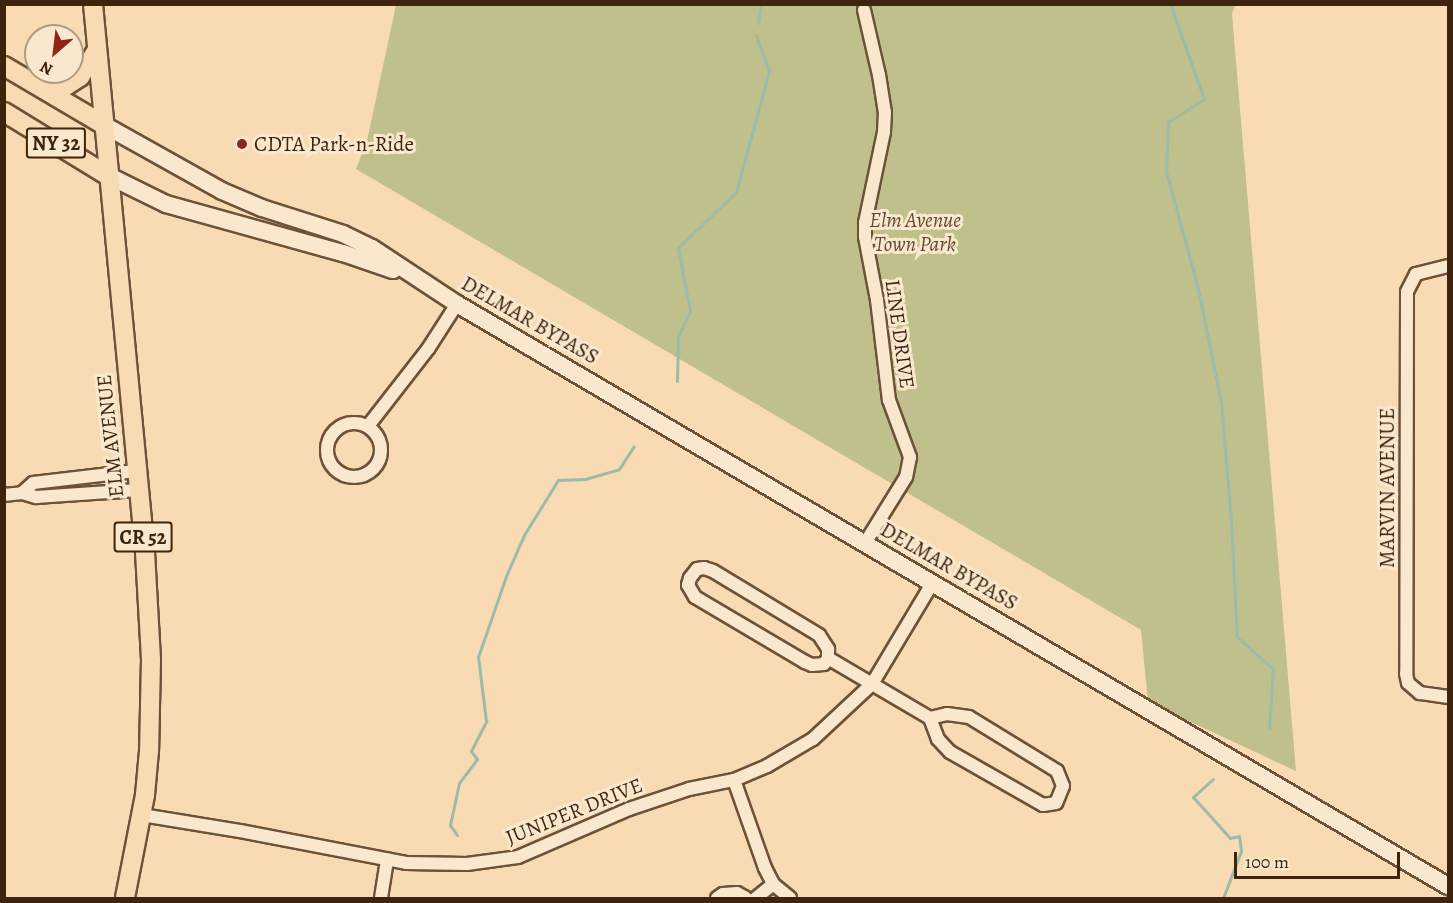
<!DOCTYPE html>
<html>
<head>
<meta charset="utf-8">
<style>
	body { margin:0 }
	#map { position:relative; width:1453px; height:903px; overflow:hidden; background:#f8dbb3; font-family:Alegreya,serif }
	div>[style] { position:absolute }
	.green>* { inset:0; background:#bfc08b }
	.stream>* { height:3px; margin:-1.5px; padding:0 1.5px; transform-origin:1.5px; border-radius:1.5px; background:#9dbbab }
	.roads { filter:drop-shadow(2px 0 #6c5238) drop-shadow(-2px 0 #6c5238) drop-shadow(0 2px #6c5238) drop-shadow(0 -2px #6c5238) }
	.street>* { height:12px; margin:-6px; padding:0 6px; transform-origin:6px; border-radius:6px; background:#fae8ce }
	.street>.ring { margin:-6px; padding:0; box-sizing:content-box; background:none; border:12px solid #fae8ce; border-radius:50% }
	.secondary>* { height:16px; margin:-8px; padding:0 8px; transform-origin:8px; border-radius:8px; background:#fae8ce }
	.primary>* { height:18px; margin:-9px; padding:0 9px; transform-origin:9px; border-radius:9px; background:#f8dbb3 }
	.dots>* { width:16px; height:16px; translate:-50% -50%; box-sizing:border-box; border:3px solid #fae8ce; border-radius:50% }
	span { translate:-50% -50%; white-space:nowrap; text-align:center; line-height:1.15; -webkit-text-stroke:6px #fae8ce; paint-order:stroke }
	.shield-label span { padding:2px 4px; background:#fae8ce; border:2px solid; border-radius:4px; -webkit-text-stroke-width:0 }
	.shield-label { font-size:20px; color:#3e240f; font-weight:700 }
	.poi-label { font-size:21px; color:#3e240f }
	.left { translate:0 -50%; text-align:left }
	.park-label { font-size:21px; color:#5e4b2e; font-style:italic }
	.street-label { font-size:21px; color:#3e240f }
	.frame { position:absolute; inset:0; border:6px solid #3e240f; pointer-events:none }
	.north { position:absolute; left:24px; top:24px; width:60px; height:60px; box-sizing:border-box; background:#fae8ce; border:2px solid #af9a82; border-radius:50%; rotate:208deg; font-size:16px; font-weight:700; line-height:24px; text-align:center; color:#3e240f }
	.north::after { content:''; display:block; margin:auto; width:21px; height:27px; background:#8f2418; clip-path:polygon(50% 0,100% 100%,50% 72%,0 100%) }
	.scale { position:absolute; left:1234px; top:852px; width:166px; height:27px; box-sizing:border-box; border:3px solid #3e240f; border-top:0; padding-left:8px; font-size:18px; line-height:21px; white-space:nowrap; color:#3e240f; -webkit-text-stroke:4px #fae8ce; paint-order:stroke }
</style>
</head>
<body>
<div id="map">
	<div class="green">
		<div style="clip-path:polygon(396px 5px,1235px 5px,1232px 14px,1296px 771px,1148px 702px,1141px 630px,356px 169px,367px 141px)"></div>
	</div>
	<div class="stream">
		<div style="left:1170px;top:4px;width:101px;rotate:70.3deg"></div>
		<div style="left:1204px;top:99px;width:43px;rotate:147.4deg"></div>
		<div style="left:1168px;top:122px;width:49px;rotate:92.3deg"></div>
		<div style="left:1166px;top:171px;width:122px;rotate:74.8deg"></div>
		<div style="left:1198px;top:289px;width:115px;rotate:78.5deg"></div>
		<div style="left:1221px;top:402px;width:118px;rotate:85.2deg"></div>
		<div style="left:1231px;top:520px;width:117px;rotate:87.1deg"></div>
		<div style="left:1237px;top:637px;width:48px;rotate:41.6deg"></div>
		<div style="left:1273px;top:669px;width:59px;rotate:93.9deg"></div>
		<div style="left:758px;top:23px;width:19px;rotate:-81deg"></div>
		<div style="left:677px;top:381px;width:45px;rotate:-88.7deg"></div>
		<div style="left:678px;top:336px;width:28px;rotate:-64deg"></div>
		<div style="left:690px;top:311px;width:64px;rotate:-100.8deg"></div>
		<div style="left:678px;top:248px;width:81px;rotate:-44deg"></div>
		<div style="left:736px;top:192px;width:125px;rotate:-74.7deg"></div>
		<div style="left:769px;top:71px;width:38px;rotate:-110deg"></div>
		<div style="left:1213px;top:779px;width:27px;rotate:138deg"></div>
		<div style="left:1193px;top:797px;width:55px;rotate:47.9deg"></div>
		<div style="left:1230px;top:838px;width:9px;rotate:-13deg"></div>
		<div style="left:1239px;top:836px;width:15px;rotate:82deg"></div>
		<div style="left:1241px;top:851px;width:50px;rotate:111deg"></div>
		<div style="left:457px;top:835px;width:12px;rotate:-125deg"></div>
		<div style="left:450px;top:825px;width:43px;rotate:-77.9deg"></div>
		<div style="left:459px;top:783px;width:30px;rotate:-53deg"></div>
		<div style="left:477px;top:759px;width:10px;rotate:-127deg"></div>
		<div style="left:471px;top:751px;width:34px;rotate:-63deg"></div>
		<div style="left:486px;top:721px;width:64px;rotate:-97.1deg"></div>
		<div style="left:478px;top:657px;width:86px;rotate:-70.9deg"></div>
		<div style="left:506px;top:576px;width:45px;rotate:-66.3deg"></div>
		<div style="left:524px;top:535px;width:65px;rotate:-58.3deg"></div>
		<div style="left:558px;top:480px;width:27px;rotate:-2deg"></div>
		<div style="left:585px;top:479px;width:35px;rotate:-16deg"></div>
		<div style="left:619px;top:469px;width:27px;rotate:-57deg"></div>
	</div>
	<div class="roads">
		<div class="street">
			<div style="left:864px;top:10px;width:67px;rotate:77deg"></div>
			<div style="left:879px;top:75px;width:37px;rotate:81deg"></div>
			<div style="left:885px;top:112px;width:20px;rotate:93deg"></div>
			<div style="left:884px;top:132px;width:93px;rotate:101.8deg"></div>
			<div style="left:865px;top:223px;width:14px;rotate:90deg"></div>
			<div style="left:865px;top:237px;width:64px;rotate:79.2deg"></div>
			<div style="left:877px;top:300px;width:101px;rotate:83.2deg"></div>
			<div style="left:889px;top:400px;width:61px;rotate:69.8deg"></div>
			<div style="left:910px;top:457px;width:20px;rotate:101deg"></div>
			<div style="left:906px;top:477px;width:78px;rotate:121.8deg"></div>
			<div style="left:1448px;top:266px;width:33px;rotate:166deg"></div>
			<div style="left:1416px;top:274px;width:20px;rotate:117deg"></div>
			<div style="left:1407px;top:292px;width:382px;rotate:90.1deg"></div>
			<div style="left:1406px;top:674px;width:9px;rotate:77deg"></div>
			<div style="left:1408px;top:683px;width:16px;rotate:40deg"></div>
			<div style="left:1420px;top:693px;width:28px;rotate:8deg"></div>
			<div class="ring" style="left:327px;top:423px;width:42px;height:42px"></div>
			<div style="left:368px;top:426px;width:98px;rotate:-52.1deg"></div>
			<div style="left:428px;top:349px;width:54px;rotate:-57.2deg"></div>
			<div style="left:22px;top:493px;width:15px;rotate:-42deg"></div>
			<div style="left:33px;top:483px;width:103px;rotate:-6.7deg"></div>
			<div style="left:4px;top:495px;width:18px;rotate:-6deg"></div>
			<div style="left:22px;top:493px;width:15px;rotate:16deg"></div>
			<div style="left:36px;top:497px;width:102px;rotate:-3.9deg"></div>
			<div style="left:704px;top:568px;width:9px;rotate:18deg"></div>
			<div style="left:713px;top:571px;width:124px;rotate:31.1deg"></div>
			<div style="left:819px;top:635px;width:17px;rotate:57deg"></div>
			<div style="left:828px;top:649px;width:9px;rotate:90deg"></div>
			<div style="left:828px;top:658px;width:7px;rotate:124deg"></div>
			<div style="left:824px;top:664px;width:12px;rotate:175deg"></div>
			<div style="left:812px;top:665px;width:8px;rotate:-157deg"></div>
			<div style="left:805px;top:662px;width:128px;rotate:-149.4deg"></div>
			<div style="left:695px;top:597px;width:14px;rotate:-120deg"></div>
			<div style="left:688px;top:585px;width:7px;rotate:-74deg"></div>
			<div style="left:690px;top:578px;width:11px;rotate:-52deg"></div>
			<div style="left:697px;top:569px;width:7px;rotate:-8deg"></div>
			<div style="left:828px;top:658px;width:118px;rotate:30.5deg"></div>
			<div style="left:947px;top:714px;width:22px;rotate:8deg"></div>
			<div style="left:969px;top:717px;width:103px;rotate:31.5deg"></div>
			<div style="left:1057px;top:771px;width:16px;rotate:68deg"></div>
			<div style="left:1063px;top:786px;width:18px;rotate:112deg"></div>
			<div style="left:1056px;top:803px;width:13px;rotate:171deg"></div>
			<div style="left:1043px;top:805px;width:107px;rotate:-150.3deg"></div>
			<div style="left:950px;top:752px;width:18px;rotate:-133deg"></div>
			<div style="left:938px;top:739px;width:22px;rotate:-111deg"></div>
			<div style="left:930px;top:718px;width:17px;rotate:-13deg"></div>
			<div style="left:734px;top:780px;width:93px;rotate:70.6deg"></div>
			<div style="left:765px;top:868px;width:18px;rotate:63deg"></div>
			<div style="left:773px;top:884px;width:22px;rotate:39deg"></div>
			<div style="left:142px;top:815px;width:99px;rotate:9.3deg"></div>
			<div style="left:240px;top:831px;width:169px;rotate:10.9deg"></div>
			<div style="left:406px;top:863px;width:61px;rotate:0.9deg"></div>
			<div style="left:467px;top:864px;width:51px;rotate:-7.8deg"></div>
			<div style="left:518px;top:857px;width:121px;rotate:-23.4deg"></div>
			<div style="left:629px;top:809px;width:63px;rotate:-18.4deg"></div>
			<div style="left:689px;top:789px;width:46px;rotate:-11.3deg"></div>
			<div style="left:734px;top:780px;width:36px;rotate:-23deg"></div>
			<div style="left:767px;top:766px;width:53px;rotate:-30.4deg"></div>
			<div style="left:813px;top:739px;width:81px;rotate:-43deg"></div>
			<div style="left:872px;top:684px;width:119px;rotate:-59.1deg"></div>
			<div style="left:381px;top:898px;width:39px;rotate:-81deg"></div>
			<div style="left:717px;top:898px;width:7px;rotate:-34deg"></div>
			<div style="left:723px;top:894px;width:14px;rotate:-4deg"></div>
			<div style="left:737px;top:893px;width:10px;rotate:29deg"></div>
			<div style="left:756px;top:898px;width:22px;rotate:-39deg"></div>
		</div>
		<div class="secondary">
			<div style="left:104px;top:125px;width:135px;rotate:29.2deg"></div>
			<div style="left:222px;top:191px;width:43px;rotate:23deg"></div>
			<div style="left:262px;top:208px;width:85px;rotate:17.8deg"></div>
			<div style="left:343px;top:234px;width:32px;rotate:26deg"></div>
			<div style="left:372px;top:248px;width:102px;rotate:33.4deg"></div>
			<div style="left:457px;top:304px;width:1149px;rotate:30.43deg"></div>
			<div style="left:107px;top:175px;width:66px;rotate:26.2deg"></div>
			<div style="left:166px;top:204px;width:184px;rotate:15.5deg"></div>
			<div style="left:343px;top:253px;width:53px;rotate:18.8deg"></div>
		</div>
		<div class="primary">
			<div style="left:93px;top:4px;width:550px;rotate:84.58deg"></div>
			<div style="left:145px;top:552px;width:107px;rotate:86.8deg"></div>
			<div style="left:151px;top:659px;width:92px;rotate:91.2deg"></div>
			<div style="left:149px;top:751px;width:44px;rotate:95.2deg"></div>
			<div style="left:145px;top:795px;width:105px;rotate:101deg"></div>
			<div style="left:4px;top:66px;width:116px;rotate:30.5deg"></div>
			<div style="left:43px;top:88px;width:23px;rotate:-5deg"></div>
			<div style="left:66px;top:86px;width:17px;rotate:-33deg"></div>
			<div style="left:80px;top:77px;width:32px;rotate:-58deg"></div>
			<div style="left:4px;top:112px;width:121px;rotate:31.5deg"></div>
		</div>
	</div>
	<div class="dots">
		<div style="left:242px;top:144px;background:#8f2418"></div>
	</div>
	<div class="shield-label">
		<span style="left:56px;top:143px">NY 32</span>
		<span style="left:143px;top:537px">CR 52</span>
	</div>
	<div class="poi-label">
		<span class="left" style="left:254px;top:144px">CDTA Park-n-Ride</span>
	</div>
	<div class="park-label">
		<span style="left:915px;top:232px">Elm Avenue<br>Town Park</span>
	</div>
	<div class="street-label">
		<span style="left:530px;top:320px;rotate:30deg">DELMAR BYPASS</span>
		<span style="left:900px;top:334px;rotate:82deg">LINE DRIVE</span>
		<span style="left:110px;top:436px;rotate:-96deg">ELM AVENUE</span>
		<span style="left:1387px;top:488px;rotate:-90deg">MARVIN AVENUE</span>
		<span style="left:949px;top:566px;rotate:30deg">DELMAR BYPASS</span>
		<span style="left:574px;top:811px;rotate:-22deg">JUNIPER DRIVE</span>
	</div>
	<div class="frame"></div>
	<div class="north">N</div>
	<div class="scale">100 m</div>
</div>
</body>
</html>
